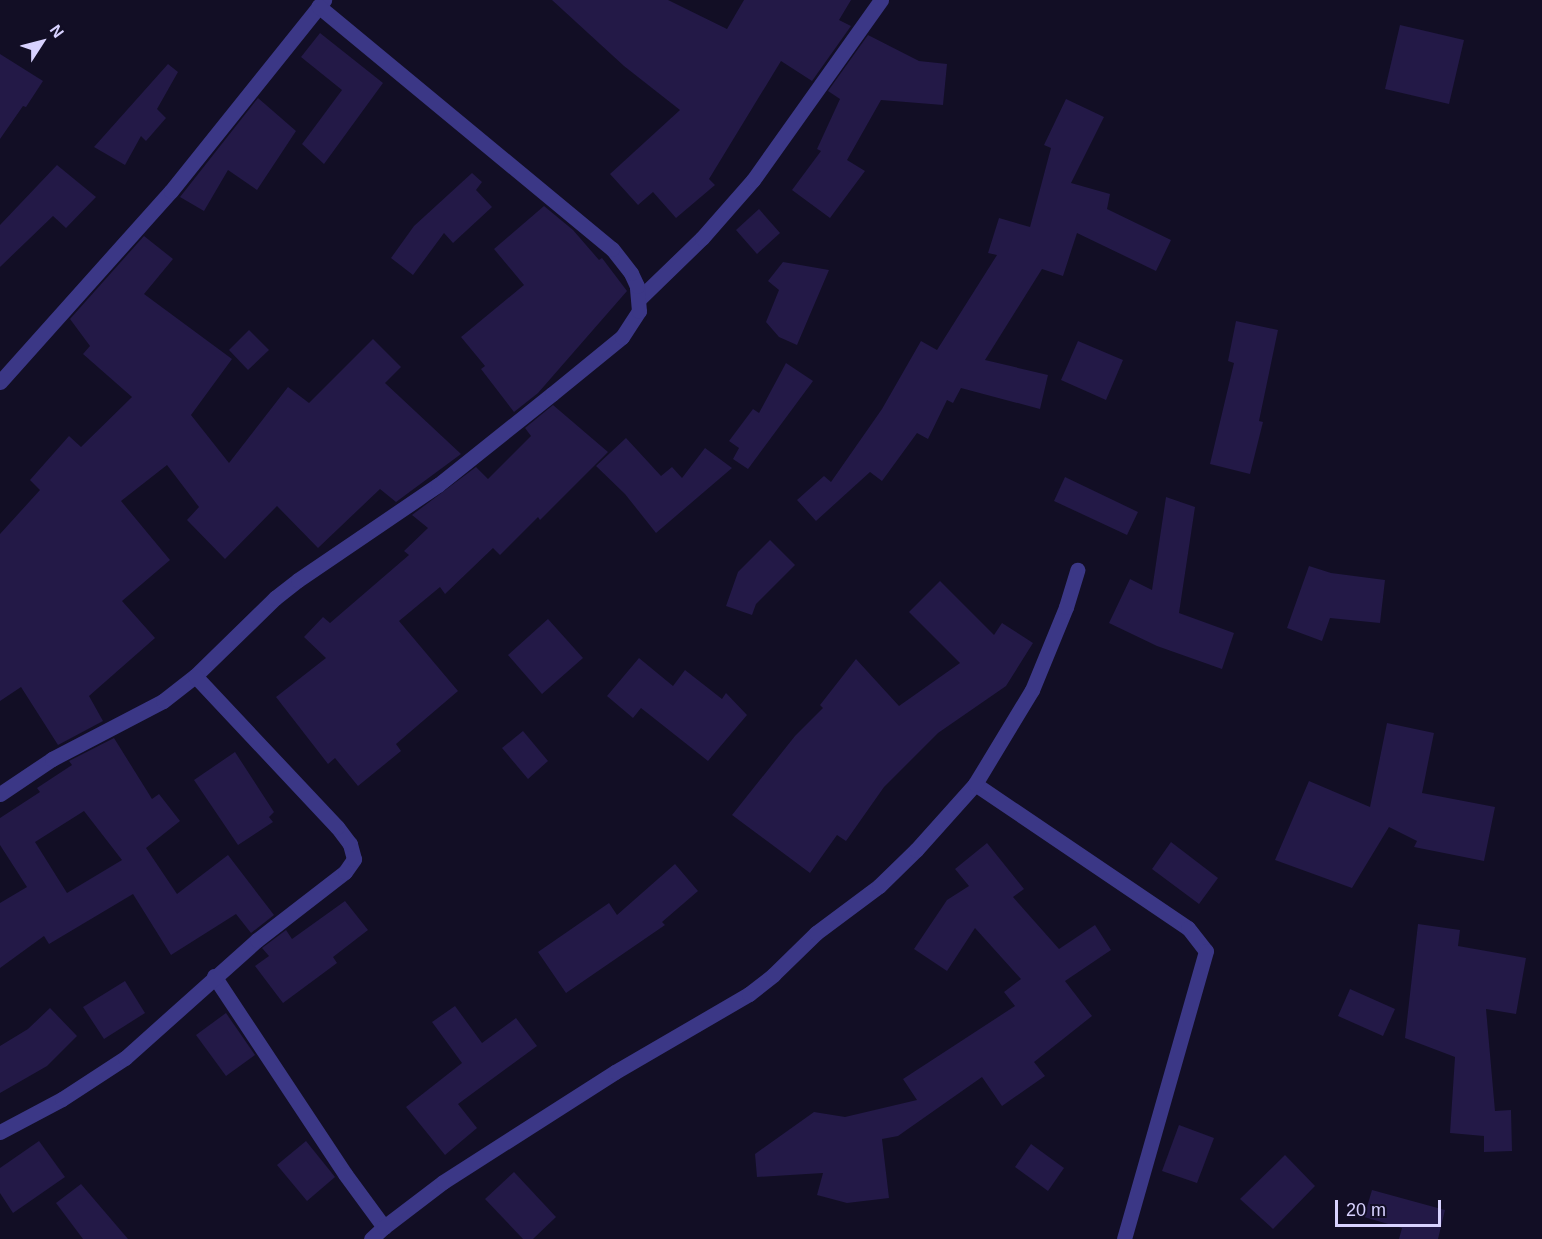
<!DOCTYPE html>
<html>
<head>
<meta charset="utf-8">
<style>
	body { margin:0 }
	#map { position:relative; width:1542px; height:1239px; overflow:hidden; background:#120e25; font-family:Helvetica,sans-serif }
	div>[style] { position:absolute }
	.building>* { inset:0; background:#231947 }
	.minor>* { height:15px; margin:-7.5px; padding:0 7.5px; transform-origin:7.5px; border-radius:7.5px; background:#3b3786 }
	span { translate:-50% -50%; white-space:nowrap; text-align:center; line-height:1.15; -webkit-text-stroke:6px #120e25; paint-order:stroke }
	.north { position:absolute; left:12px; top:12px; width:60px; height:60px; -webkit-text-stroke:4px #120e25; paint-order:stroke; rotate:54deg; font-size:16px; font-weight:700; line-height:24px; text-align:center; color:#d8d2ff }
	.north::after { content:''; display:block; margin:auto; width:21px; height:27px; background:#d8d2ff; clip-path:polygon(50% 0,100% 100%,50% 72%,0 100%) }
	.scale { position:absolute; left:1335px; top:1200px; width:106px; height:27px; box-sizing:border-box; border:3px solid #d8d2ff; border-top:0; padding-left:8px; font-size:18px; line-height:21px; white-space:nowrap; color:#d8d2ff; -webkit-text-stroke:4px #120e25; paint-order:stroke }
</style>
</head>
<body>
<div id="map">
	<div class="building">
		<div style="clip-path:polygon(552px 0,668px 0,727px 29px,744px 0,851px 0,839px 20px,851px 26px,812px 81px,781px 61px,709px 179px,715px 185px,676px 218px,653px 192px,638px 205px,610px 174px,680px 110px,624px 66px)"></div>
		<div style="clip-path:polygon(1400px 25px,1464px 40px,1449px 104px,1385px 89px)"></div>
		<div style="clip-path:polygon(320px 33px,383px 83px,324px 164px,302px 144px,342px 90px,301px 57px)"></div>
		<div style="clip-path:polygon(868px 35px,919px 61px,947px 64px,943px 105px,881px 100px,847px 160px,865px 171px,830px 218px,792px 190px,821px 151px,817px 149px,840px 99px,828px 91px)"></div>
		<div style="clip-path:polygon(0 54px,43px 81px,26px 107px,23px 106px,0 139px)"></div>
		<div style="clip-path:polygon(168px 64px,178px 72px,157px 109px,166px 118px,146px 141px,141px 136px,125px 165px,94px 147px)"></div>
		<div style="clip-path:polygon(258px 98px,296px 131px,257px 190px,228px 170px,204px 211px,180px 197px)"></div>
		<div style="clip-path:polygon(1066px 99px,1104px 117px,1071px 183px,1110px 194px,1107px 209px,1171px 240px,1156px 271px,1077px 233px,1063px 276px,1042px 269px,985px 360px,1048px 375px,1040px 409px,961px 388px,953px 403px,947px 400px,928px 439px,917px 433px,882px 481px,870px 472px,816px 521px,797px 500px,824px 476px,831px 482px,882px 409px,921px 341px,937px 350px,997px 255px,988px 253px,999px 218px,1030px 227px,1051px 148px,1044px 145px)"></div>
		<div style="clip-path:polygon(57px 165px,96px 197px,66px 228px,53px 216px,0 267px,0 225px)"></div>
		<div style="clip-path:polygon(472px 173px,482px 182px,476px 190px,492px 207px,453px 243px,444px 233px,413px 275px,391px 258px,414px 226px)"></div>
		<div style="clip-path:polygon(544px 206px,573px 230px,599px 260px,602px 258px,627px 291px,538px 393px,514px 412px,481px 369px,485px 366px,461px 337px,524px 285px,494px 249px)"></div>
		<div style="clip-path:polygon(759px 209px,780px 233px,757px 254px,736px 230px)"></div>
		<div style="clip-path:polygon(144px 236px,173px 259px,144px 294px,232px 359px,191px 415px,229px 463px,288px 387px,309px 403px,373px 339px,401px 367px,385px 383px,461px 454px,396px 502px,380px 489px,318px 548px,277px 506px,225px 559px,187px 520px,199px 507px,167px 465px,121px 501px,170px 560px,122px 601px,155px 638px,89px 696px,103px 721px,58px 745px,21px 687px,0 701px,0 534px,40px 490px,30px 480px,69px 436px,81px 447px,132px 397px,83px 354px,90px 346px,70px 319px)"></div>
		<div style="clip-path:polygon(783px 262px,829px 270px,797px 345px,779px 337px,766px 322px,779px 290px,768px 281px)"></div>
		<div style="clip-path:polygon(1236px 321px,1278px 330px,1259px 421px,1263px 422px,1250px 474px,1210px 464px,1234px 363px,1228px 361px)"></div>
		<div style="clip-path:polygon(249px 330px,269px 350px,248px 370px,229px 350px)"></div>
		<div style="clip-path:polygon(1078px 341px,1123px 360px,1106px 400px,1061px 380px)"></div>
		<div style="clip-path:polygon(786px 363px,813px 381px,748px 469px,733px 459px,739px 448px,729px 441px,753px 409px,759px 413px)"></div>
		<div style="clip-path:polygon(553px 405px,608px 452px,540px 520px,538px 517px,500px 555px,493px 548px,445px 594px,440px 587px,399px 621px,458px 691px,396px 744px,401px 751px,358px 786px,335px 758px,328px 764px,276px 697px,326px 658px,304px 637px,323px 617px,330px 623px,409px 555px,404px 551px,428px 528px,412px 515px,476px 467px,488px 479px,531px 436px,525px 428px)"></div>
		<div style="clip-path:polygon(626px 438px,661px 476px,672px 467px,682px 478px,705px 448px,732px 468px,656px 533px,625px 494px,596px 466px)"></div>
		<div style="clip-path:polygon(1065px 477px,1138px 512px,1127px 535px,1054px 501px)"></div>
		<div style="clip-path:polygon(1166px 497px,1195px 507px,1179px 613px,1234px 633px,1222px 669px,1157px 646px,1109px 623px,1130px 579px,1152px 590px)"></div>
		<div style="clip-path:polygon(770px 540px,795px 565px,756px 604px,752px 615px,726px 606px,738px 572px)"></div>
		<div style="clip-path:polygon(1309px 566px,1331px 573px,1385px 580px,1380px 623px,1330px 618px,1322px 641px,1287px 628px)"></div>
		<div style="clip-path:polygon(940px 581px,994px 635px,1002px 623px,1033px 643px,1006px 686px,938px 733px,884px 787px,846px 841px,837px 835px,810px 873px,732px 815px,795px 736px,823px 708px,820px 705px,856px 659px,899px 706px,960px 663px,909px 612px)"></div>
		<div style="clip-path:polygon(548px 619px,583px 658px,542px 694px,508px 655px)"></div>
		<div style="clip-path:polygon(639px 658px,673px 686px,685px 670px,722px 699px,726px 693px,747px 715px,708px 761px,641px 708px,633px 718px,607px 696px)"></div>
		<div style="clip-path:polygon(1387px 723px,1434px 733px,1422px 793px,1495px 807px,1484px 861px,1414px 847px,1417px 841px,1389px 827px,1352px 888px,1275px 860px,1309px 781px,1370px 807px)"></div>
		<div style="clip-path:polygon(523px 731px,548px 761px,528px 779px,502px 748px)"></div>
		<div style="clip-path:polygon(evenodd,114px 738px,152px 799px,159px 794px,180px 821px,146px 848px,177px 894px,228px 855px,274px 915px,251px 933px,236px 914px,171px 955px,133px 894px,49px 944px,44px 936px,0 968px,0 903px,27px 887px,0 845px,0 818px,40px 792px,37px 788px,72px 765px,69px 761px,114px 738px,84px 811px,122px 860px,67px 893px,35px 842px,84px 811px)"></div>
		<div style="clip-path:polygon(235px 752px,274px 812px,269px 817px,273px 822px,238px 845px,194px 780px)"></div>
		<div style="clip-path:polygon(1171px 842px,1218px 878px,1199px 904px,1152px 869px)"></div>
		<div style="clip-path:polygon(987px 843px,1024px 889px,1013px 897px,1059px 949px,1095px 925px,1111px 950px,1065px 981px,1092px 1016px,1034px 1062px,1045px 1076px,1002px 1106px,982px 1077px,898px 1136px,882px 1139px,889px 1198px,847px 1203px,817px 1195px,823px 1173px,757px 1177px,755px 1154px,814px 1112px,845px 1117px,917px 1100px,903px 1079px,1015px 1006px,1004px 992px,1021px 979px,975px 928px,947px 971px,914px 949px,947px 900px,969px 886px,955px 869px)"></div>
		<div style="clip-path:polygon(675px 864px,698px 891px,662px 922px,665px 925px,566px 993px,538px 952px,609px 903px,617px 915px)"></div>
		<div style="clip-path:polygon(345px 901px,368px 930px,333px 957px,337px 963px,283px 1003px,255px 966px,269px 956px,262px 948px,286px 930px,292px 939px)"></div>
		<div style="clip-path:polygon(1418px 924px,1460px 930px,1458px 946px,1526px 958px,1516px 1014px,1486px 1009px,1495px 1111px,1511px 1110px,1512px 1151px,1484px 1152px,1484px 1136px,1450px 1133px,1455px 1057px,1405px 1038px)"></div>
		<div style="clip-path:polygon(125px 981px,145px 1013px,104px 1039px,83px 1007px)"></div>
		<div style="clip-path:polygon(1350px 989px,1395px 1009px,1383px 1036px,1338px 1016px)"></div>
		<div style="clip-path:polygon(455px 1006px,482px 1043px,516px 1018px,537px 1046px,458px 1104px,477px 1128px,445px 1155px,406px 1107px,462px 1063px,432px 1022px)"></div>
		<div style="clip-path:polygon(50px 1008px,77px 1036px,47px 1066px,0 1093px,0 1046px,28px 1029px)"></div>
		<div style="clip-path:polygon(226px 1013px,255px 1055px,226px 1076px,196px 1035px)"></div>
		<div style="clip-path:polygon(1179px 1125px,1214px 1138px,1197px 1183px,1162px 1171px)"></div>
		<div style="clip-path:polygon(39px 1141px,65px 1177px,13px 1213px,0 1193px,0 1168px)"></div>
		<div style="clip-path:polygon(306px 1141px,335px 1177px,307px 1201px,277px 1165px)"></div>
		<div style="clip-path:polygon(1031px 1144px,1064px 1168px,1048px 1191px,1015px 1167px)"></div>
		<div style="clip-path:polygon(1285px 1155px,1315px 1186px,1273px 1229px,1240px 1199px)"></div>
		<div style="clip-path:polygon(514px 1172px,556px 1217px,533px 1239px,523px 1239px,485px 1199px)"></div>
		<div style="clip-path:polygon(81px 1184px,128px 1239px,83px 1239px,56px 1203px)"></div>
		<div style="clip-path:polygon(1372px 1190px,1445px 1210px,1438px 1239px,1399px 1239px,1402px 1228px,1364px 1217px)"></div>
	</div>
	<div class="minor">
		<div style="left:640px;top:298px;width:86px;rotate:-44.1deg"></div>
		<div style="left:702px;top:238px;width:77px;rotate:-48.7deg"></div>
		<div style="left:753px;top:180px;width:221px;rotate:-54.6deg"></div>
		<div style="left:0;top:382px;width:256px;rotate:-48.2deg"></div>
		<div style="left:171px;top:191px;width:245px;rotate:-51.3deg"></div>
		<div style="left:975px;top:784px;width:257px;rotate:34.1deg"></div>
		<div style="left:1188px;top:928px;width:29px;rotate:52deg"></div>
		<div style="left:1206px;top:951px;width:299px;rotate:105.9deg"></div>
		<div style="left:0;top:794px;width:63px;rotate:-33.9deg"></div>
		<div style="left:52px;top:759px;width:125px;rotate:-27.6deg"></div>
		<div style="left:163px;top:701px;width:41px;rotate:-38deg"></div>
		<div style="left:195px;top:676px;width:112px;rotate:-44.3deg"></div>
		<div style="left:275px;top:598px;width:29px;rotate:-38deg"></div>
		<div style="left:298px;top:580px;width:169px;rotate:-34.2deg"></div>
		<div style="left:438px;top:485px;width:146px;rotate:-38.6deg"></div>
		<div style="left:552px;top:394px;width:90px;rotate:-39.2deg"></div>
		<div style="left:622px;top:337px;width:31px;rotate:-57deg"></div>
		<div style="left:639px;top:311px;width:25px;rotate:-95deg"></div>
		<div style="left:637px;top:286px;width:14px;rotate:-115deg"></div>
		<div style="left:631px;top:273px;width:31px;rotate:-128deg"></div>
		<div style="left:612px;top:249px;width:381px;rotate:-140.4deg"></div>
		<div style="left:214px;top:976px;width:237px;rotate:56.5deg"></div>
		<div style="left:345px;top:1174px;width:66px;rotate:53.7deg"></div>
		<div style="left:0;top:1132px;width:70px;rotate:-28deg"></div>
		<div style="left:62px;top:1099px;width:75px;rotate:-33.1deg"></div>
		<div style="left:125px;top:1058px;width:177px;rotate:-41.8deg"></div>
		<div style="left:257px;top:940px;width:111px;rotate:-37.7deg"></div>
		<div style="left:345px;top:872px;width:16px;rotate:-55deg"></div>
		<div style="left:354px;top:859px;width:16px;rotate:-105deg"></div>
		<div style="left:350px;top:844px;width:21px;rotate:-127deg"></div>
		<div style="left:337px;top:827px;width:207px;rotate:-133.2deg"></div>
		<div style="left:371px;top:1239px;width:18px;rotate:-43deg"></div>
		<div style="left:384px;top:1227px;width:74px;rotate:-37.3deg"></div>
		<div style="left:443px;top:1182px;width:204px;rotate:-32.6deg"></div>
		<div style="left:615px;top:1072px;width:155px;rotate:-30.2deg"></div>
		<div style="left:749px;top:994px;width:31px;rotate:-38deg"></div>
		<div style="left:773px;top:975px;width:60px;rotate:-44.3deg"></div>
		<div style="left:816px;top:933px;width:79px;rotate:-36.7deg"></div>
		<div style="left:879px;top:886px;width:52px;rotate:-44.2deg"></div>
		<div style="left:916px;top:850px;width:89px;rotate:-48.2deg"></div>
		<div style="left:975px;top:784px;width:110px;rotate:-58.8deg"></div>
		<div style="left:1032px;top:690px;width:90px;rotate:-67.7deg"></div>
		<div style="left:1066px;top:607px;width:39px;rotate:-73deg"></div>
	</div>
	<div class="north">N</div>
	<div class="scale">20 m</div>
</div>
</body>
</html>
